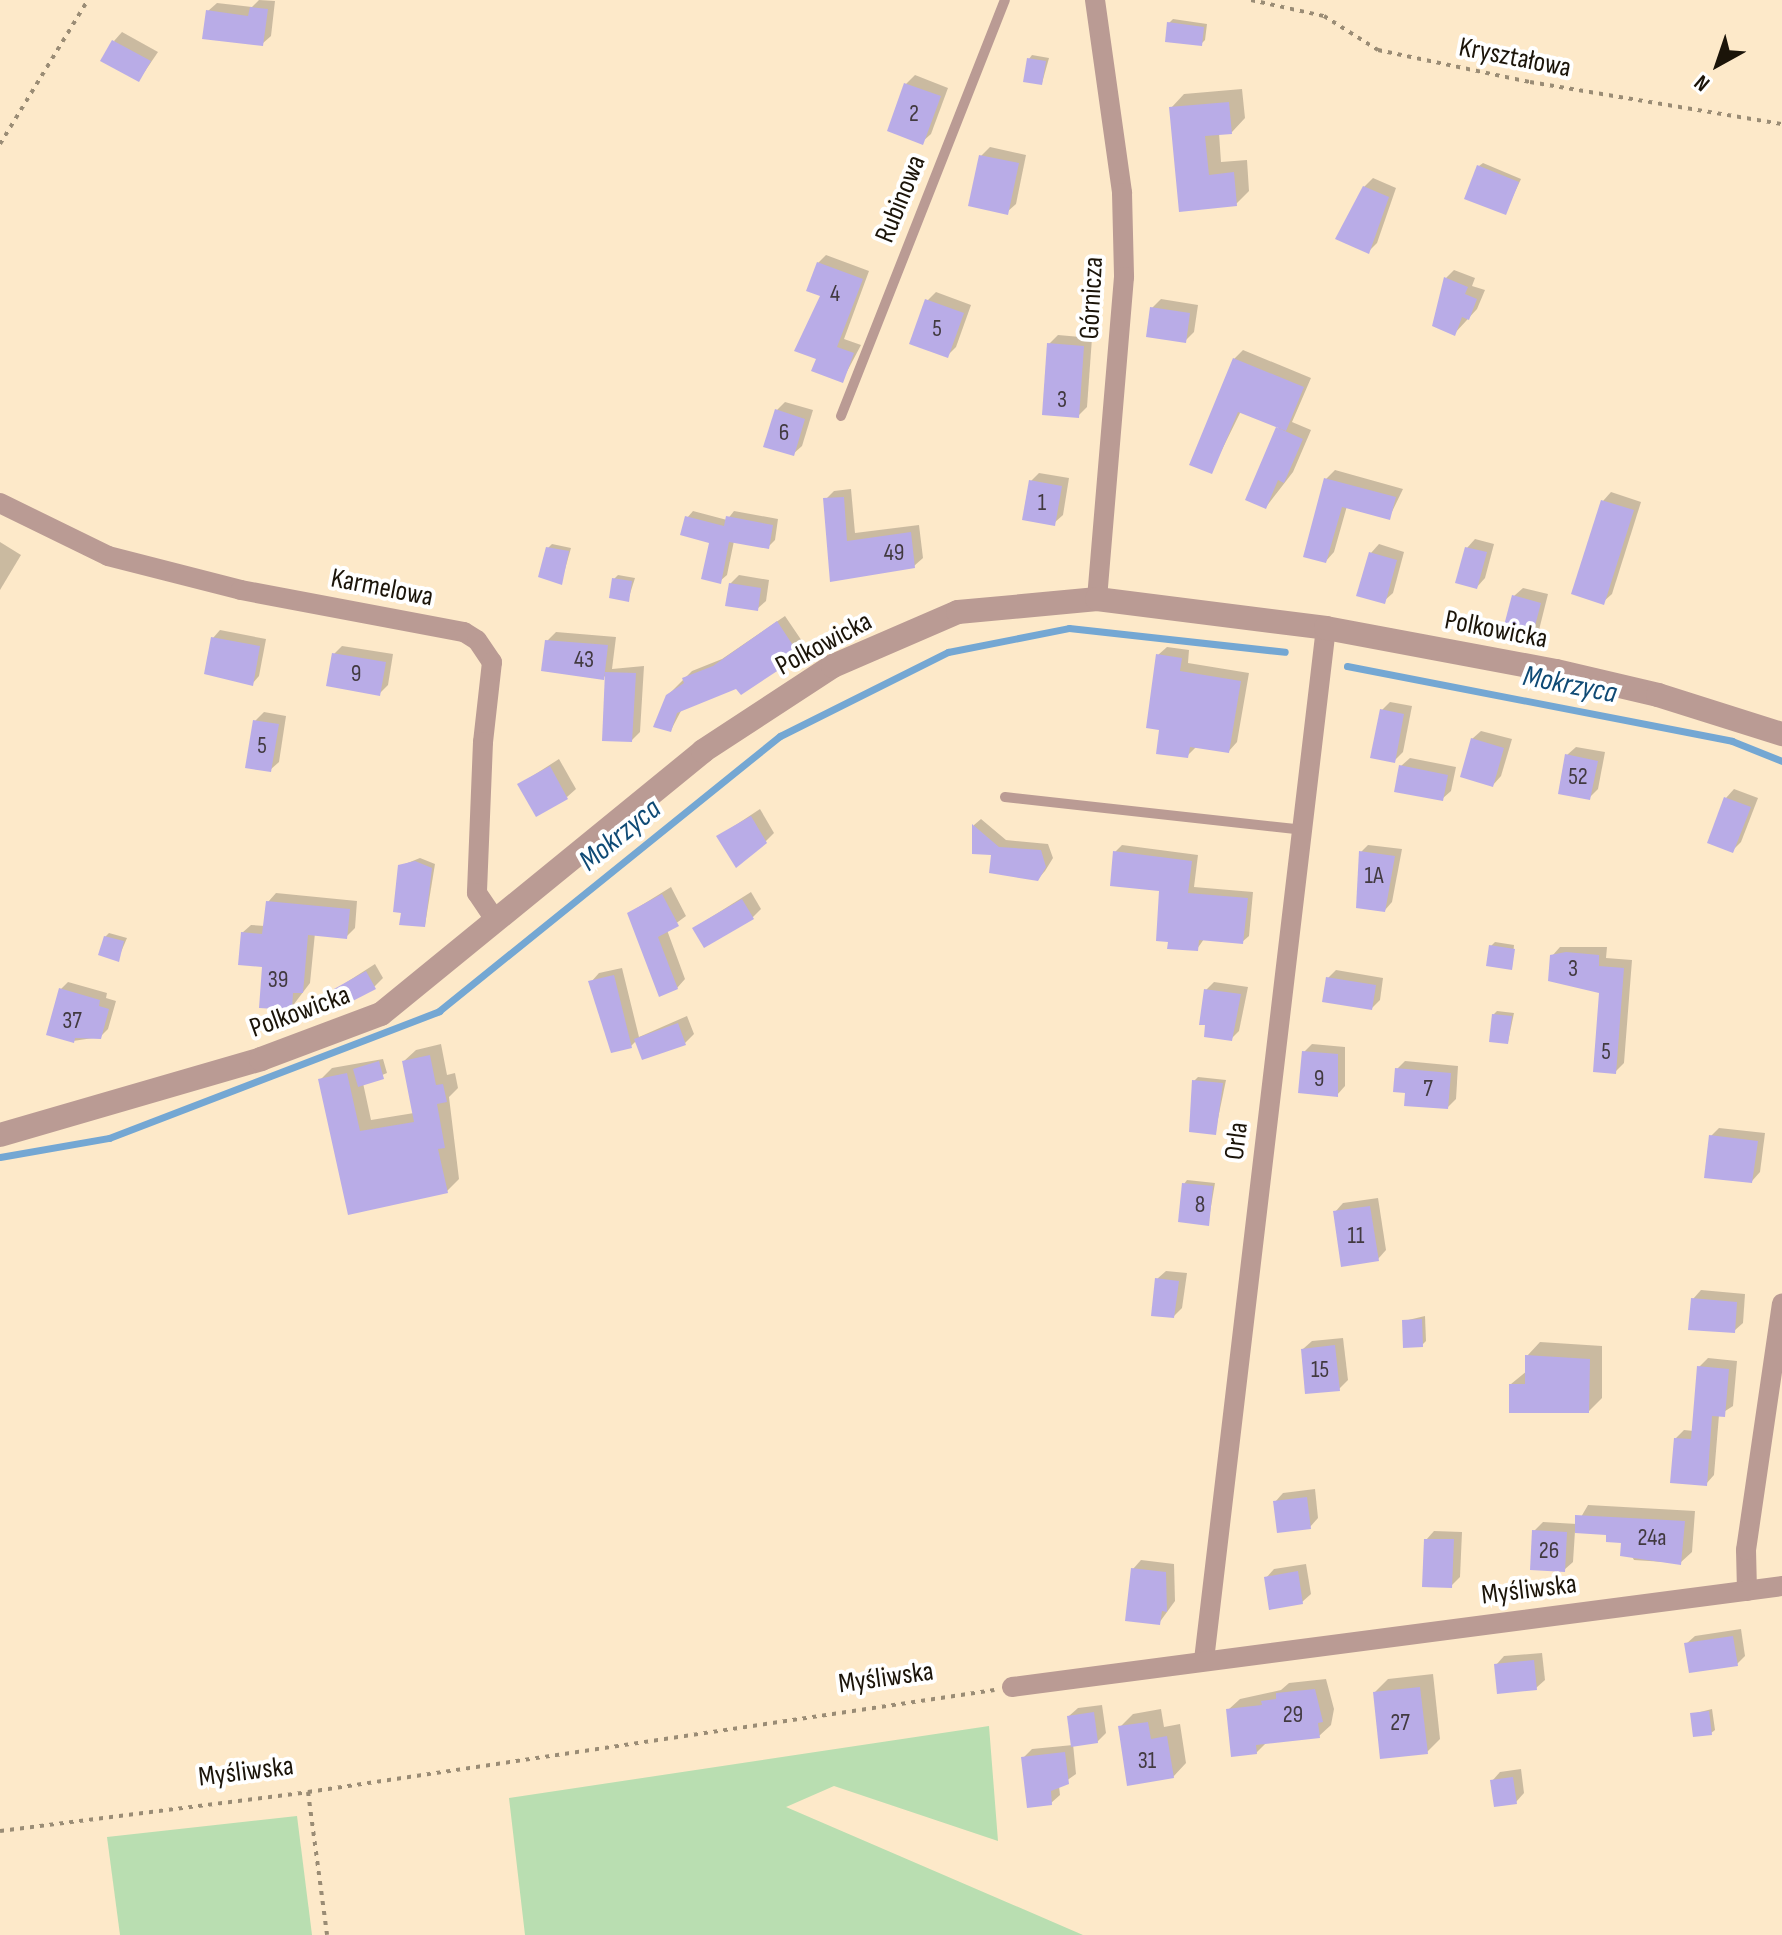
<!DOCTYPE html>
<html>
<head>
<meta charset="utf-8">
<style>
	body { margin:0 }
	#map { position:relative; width:1782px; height:1935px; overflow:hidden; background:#fde9c9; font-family:"Sofia Sans Condensed",sans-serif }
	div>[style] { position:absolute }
	.green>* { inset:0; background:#b9deb1 }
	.shadow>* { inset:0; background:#0003 }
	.stream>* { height:7px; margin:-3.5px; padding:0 3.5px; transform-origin:3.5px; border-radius:3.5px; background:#74a7d3 }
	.building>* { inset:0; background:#b9ace7 }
	.path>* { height:4px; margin-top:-2px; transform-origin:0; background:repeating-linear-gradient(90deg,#9a8c75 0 4px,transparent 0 10px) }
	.service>* { height:10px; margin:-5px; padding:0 5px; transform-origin:5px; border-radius:5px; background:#ba9b94 }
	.minor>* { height:20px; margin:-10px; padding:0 10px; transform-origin:10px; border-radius:10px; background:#ba9b94 }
	.tertiary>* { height:24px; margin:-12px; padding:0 12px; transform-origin:12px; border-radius:12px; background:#ba9b94 }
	span { translate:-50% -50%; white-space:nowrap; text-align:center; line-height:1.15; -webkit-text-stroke:8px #fff; paint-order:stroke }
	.number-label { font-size:24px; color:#423a40 }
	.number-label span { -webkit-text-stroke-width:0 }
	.street-label { font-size:28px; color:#1b1409 }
	.water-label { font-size:30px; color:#0f4a75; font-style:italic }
	.north { position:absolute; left:1678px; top:24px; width:80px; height:80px; -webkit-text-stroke:6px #fff; paint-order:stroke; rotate:220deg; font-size:22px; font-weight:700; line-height:32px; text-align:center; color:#1b1409 }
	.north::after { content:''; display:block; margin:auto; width:28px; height:36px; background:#1b1409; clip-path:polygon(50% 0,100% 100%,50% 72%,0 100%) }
</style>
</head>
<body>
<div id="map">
	<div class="green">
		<div style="clip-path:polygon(989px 1726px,998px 1841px,834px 1786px,786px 1807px,1083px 1935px,525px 1935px,509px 1798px)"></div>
		<div style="clip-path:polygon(297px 1816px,312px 1935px,120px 1935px,107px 1837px)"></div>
	</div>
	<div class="shadow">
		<div style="clip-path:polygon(259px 0,275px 1px,271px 36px,262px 44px,208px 11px,217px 3px,252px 7px)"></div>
		<div style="clip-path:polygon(1173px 19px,1207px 24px,1205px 40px,1201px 44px,1169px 23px)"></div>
		<div style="clip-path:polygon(122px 32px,158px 52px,139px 80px,114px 41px)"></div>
		<div style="clip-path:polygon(1032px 55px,1049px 58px,1042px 83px,1029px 59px)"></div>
		<div style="clip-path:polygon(915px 75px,948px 88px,931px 134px,922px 142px,906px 84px)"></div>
		<div style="clip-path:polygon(1242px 89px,1245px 118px,1232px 132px,1219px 133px,1221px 162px,1247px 160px,1249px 191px,1236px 204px,1181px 210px,1171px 108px,1184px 94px)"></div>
		<div style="clip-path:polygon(990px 147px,1026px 155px,1016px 204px,1007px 212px,981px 156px)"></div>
		<div style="clip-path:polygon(1483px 163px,1521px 179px,1505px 213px,1479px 166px)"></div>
		<div style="clip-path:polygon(1373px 178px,1396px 188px,1377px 243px,1368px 252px,1364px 187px)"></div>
		<div style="clip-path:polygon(826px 255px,869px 271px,844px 339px,861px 345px,842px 381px,818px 358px,823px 295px,818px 263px)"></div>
		<div style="clip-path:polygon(1454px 270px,1475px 278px,1472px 286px,1485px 290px,1477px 309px,1455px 333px,1446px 278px)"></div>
		<div style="clip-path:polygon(936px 292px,971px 305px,956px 347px,948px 355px,927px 301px)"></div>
		<div style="clip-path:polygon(1161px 299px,1198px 305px,1194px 332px,1185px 341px,1152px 308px)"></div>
		<div style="clip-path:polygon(1058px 335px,1092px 338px,1087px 407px,1078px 416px,1049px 344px)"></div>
		<div style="clip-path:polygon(1243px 350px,1311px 378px,1292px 422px,1311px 430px,1293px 472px,1266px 507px,1279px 426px,1241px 411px,1211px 472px,1234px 359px)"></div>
		<div style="clip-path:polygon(785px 402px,813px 410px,802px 446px,793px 454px,777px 410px)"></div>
		<div style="clip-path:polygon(1335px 470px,1403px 489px,1389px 518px,1347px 506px,1334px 552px,1326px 561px,1326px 479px)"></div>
		<div style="clip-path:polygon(1039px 473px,1069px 478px,1063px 515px,1054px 523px,1031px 481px)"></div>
		<div style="clip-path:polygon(851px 489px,855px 533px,919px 525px,923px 558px,914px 566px,832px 580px,826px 499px,834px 491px)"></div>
		<div style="clip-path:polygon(1611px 492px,1641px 502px,1612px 594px,1603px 602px,1603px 501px)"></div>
		<div style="clip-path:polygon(693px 511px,727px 520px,734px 511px,778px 519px,775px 540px,768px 547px,734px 541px,727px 575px,720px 581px,711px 541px,687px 518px)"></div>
		<div style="clip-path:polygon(1475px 539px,1494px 544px,1485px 578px,1477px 587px,1467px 548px)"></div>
		<div style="clip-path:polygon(0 542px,21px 555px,0 590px)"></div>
		<div style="clip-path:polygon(552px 544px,571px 548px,561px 583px,548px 548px)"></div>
		<div style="clip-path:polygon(1379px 544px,1404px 552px,1393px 593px,1384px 601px,1371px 553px)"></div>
		<div style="clip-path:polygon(618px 575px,635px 578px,628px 600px,614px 579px)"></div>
		<div style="clip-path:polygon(739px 575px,769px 580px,766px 601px,757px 609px,730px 584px)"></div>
		<div style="clip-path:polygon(1523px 588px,1548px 594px,1539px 630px,1530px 638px,1514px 596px)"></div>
		<div style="clip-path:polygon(785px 616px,806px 647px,737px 686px,682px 709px,671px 730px,667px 696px,692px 671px,722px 659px)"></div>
		<div style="clip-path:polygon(220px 630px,266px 639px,259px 676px,252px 684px,213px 638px)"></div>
		<div style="clip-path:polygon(556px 632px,616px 637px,612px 669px,644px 666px,640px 732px,632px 740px,607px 674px,603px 678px,547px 641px)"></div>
		<div style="clip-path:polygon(342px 646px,393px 654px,388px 685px,379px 694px,334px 654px)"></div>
		<div style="clip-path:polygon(1167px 647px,1189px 650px,1188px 663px,1249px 673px,1237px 742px,1229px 751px,1196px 747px,1187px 756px,1161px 728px,1158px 655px)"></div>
		<div style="clip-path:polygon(1390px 702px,1412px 706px,1403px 752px,1394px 761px,1382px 710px)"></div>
		<div style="clip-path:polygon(264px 712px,286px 716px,279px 762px,270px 770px,255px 721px)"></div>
		<div style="clip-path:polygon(1481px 731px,1512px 739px,1501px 776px,1493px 785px,1472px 739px)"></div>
		<div style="clip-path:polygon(1576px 747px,1605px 752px,1598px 789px,1589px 798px,1567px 755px)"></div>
		<div style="clip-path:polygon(1410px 758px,1456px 767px,1451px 791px,1442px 799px,1401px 766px)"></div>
		<div style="clip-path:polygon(559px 759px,576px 789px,567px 797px,520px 784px)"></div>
		<div style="clip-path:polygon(1734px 789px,1758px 798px,1741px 842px,1733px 850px,1726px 798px)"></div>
		<div style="clip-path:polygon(760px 809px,774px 833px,765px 842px,719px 836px)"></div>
		<div style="clip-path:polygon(981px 819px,1006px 840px,1048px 844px,1053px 858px,1045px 871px,1038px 879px,993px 853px,974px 852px,974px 825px)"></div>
		<div style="clip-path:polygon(1122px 845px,1198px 855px,1194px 887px,1253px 892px,1249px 936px,1242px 942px,1204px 939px,1197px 949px,1162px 889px,1115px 852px)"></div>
		<div style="clip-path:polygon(1368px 845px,1402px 849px,1392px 902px,1385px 910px,1361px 852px)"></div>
		<div style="clip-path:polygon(420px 858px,435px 864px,425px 925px,400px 866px)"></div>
		<div style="clip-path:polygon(671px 887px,686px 916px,667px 930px,685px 979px,677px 988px,629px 913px)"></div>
		<div style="clip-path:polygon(751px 892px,761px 909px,752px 918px,694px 928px)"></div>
		<div style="clip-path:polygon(276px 893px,357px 901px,355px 928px,346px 937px,315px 933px,310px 983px,291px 1008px,242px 933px,251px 925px,265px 926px,268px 902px)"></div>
		<div style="clip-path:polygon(109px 933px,127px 938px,118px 959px,105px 937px)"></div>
		<div style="clip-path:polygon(1495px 942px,1514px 945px,1512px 968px,1491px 946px)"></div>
		<div style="clip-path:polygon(1560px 947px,1607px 947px,1606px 958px,1632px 960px,1624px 1063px,1615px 1072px,1601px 991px,1552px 956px)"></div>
		<div style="clip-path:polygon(375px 964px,383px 978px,374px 987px,336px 989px)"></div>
		<div style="clip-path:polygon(622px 968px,639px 1037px,687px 1016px,694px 1034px,685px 1043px,637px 1040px,631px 1046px,591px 982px,599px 973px)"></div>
		<div style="clip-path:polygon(1336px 970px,1383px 978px,1380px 1000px,1372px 1008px,1328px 978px)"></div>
		<div style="clip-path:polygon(68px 982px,107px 993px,106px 998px,116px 1001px,108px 1029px,100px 1037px,73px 1041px,60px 990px)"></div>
		<div style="clip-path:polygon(1214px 982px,1248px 987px,1239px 1031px,1231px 1039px,1206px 990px)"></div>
		<div style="clip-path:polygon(1497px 1011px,1514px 1013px,1508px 1042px,1493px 1015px)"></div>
		<div style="clip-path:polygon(441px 1044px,447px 1075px,455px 1073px,458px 1088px,449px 1097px,459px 1179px,447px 1191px,349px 1213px,320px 1080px,332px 1068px,383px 1059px,387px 1073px,363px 1083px,371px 1120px,414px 1113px,404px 1061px,416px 1050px)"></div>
		<div style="clip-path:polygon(1312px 1044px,1345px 1047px,1345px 1086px,1337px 1095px,1304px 1052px)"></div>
		<div style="clip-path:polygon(1405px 1061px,1458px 1066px,1456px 1099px,1448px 1107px,1407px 1091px,1397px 1069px)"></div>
		<div style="clip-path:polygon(1198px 1077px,1226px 1080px,1215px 1133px,1194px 1081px)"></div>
		<div style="clip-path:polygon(1719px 1128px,1765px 1133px,1760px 1172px,1752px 1181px,1711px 1136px)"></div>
		<div style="clip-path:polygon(1187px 1180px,1215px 1183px,1208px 1224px,1184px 1184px)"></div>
		<div style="clip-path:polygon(1378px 1198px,1386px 1250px,1378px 1259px,1335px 1212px,1343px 1203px)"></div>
		<div style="clip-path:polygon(1166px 1271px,1187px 1273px,1182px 1308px,1174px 1316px,1157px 1279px)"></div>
		<div style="clip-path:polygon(1701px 1290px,1745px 1294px,1743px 1323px,1734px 1331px,1693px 1299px)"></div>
		<div style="clip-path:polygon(1425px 1316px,1426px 1341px,1422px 1345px,1404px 1321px)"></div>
		<div style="clip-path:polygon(1343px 1338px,1348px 1380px,1339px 1389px,1303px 1349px,1312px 1341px)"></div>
		<div style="clip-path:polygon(1540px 1342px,1602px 1346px,1602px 1398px,1589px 1411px,1511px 1384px,1527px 1371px,1527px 1356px)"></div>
		<div style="clip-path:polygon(1708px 1358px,1737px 1361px,1733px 1406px,1719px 1415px,1714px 1475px,1706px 1484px,1675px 1439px,1684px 1430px,1694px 1431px,1699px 1367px)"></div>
		<div style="clip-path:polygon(1315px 1489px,1318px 1518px,1310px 1527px,1275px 1502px,1283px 1493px)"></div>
		<div style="clip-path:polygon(1588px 1505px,1695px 1511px,1692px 1552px,1680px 1563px,1634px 1560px,1623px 1541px,1608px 1533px,1575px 1531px,1573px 1562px,1564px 1570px,1534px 1531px,1543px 1522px,1577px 1524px)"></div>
		<div style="clip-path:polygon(1434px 1531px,1462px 1532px,1460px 1577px,1451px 1586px,1426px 1540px)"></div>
		<div style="clip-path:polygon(1141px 1560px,1174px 1564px,1175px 1601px,1159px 1623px,1133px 1569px)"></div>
		<div style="clip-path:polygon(1306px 1564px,1311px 1594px,1302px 1602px,1266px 1578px,1274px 1569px)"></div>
		<div style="clip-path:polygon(1741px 1629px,1745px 1656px,1737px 1664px,1686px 1644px,1695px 1636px)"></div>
		<div style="clip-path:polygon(1542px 1653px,1545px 1680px,1536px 1688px,1496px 1665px,1504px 1656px)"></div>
		<div style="clip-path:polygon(1433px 1674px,1440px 1739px,1427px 1752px,1375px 1692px,1388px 1679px)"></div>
		<div style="clip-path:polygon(1326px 1679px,1334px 1709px,1331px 1725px,1319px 1736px,1267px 1742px,1256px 1753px,1228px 1710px,1240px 1699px,1281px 1690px,1289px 1683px)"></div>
		<div style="clip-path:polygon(1102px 1705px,1106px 1733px,1097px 1742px,1073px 1744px,1076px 1774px,1059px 1786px,1060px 1795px,1051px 1803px,1023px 1758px,1032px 1749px,1073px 1745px,1069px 1716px,1078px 1708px)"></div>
		<div style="clip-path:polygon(1161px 1709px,1164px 1727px,1180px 1724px,1186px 1763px,1173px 1777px,1120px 1727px,1133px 1714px)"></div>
		<div style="clip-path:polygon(1712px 1709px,1715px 1730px,1711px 1733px,1692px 1714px)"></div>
		<div style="clip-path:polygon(1521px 1769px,1524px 1793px,1516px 1802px,1492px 1781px,1500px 1772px)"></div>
	</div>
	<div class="stream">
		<div style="left:1347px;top:666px;width:392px;rotate:11deg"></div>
		<div style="left:1732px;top:741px;width:54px;rotate:21.8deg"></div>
		<div style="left:0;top:1157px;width:111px;rotate:-9.9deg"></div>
		<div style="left:109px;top:1138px;width:354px;rotate:-21deg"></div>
		<div style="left:439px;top:1011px;width:438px;rotate:-38.9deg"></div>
		<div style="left:780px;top:736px;width:188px;rotate:-26.6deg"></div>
		<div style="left:948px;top:652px;width:123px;rotate:-11.2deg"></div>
		<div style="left:1069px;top:628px;width:217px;rotate:6.3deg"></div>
	</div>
	<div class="building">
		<div style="clip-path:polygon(250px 7px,268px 9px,263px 46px,202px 39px,206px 10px,248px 16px)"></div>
		<div style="clip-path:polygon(1167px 22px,1204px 27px,1202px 46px,1165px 42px)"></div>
		<div style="clip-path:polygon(112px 40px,151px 61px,139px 82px,100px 61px)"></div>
		<div style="clip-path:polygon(1027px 58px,1046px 61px,1042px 85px,1023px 82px)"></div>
		<div style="clip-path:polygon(904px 83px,941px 96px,923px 145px,887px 131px)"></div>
		<div style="clip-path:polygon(1229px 102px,1232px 134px,1205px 136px,1209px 175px,1234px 172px,1237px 206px,1179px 212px,1169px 107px)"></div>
		<div style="clip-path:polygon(979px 155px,1019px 163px,1008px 215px,968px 206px)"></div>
		<div style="clip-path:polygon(1477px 165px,1519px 182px,1506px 215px,1464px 199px)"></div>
		<div style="clip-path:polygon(1363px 186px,1389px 197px,1369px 254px,1335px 239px)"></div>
		<div style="clip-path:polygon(817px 262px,863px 279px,837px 347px,854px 353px,843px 383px,811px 371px,816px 359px,794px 351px,820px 296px,806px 291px)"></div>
		<div style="clip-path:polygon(1444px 277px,1468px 287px,1465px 294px,1477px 299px,1469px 320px,1462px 317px,1455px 336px,1432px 326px)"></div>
		<div style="clip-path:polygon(925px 299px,964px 313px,948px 358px,909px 344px)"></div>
		<div style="clip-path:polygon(1150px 307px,1190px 313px,1186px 343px,1146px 337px)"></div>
		<div style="clip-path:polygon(1047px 343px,1084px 346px,1079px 418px,1042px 415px)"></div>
		<div style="clip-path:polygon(1233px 358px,1304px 387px,1286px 431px,1238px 412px,1212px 474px,1189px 465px)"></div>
		<div style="clip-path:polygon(775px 409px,805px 419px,794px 456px,763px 447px)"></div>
		<div style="clip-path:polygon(1276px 427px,1303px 439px,1284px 483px,1278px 480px,1266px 509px,1245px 500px)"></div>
		<div style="clip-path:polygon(1324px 478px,1396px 497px,1390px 520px,1342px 507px,1326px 563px,1303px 557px)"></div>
		<div style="clip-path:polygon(1029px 480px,1062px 486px,1055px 526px,1022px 520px)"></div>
		<div style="clip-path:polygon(844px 497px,847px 541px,911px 532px,915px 568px,830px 582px,823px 498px)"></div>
		<div style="clip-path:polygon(1601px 500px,1634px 510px,1604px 605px,1571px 594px)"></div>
		<div style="clip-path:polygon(685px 516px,724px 526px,726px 516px,773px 525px,769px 549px,729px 542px,721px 584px,701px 579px,709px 543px,680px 535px)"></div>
		<div style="clip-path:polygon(546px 547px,569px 551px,562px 585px,538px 577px)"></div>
		<div style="clip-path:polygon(1465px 547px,1487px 552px,1477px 589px,1455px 583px)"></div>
		<div style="clip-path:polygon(1369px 552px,1397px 560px,1385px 604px,1356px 596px)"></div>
		<div style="clip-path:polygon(612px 578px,632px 581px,629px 602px,609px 598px)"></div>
		<div style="clip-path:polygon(729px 583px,761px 588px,758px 611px,725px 606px)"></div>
		<div style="clip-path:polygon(1512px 595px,1541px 603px,1531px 641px,1502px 633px)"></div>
		<div style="clip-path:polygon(777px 621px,800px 656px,741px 695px,736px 689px,677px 713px,671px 732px,653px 727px,666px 695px,684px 683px,682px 678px,713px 666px)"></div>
		<div style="clip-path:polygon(211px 637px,260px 646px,253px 686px,204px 674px)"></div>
		<div style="clip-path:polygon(545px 640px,608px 645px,604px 680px,541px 671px)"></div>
		<div style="clip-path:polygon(332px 653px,386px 662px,380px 696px,326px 686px)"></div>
		<div style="clip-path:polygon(1156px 654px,1182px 658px,1180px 671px,1241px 681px,1229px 753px,1190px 747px,1188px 758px,1156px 754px,1159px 730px,1146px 728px)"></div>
		<div style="clip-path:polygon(605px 672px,636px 673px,632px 742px,602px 741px)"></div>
		<div style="clip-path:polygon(1380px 709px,1404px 714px,1395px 763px,1370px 758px)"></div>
		<div style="clip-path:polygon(253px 720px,279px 724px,271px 772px,245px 768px)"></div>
		<div style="clip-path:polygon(1471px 738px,1504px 748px,1493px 787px,1460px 777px)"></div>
		<div style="clip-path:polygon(1565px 754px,1598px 761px,1590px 800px,1558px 794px)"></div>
		<div style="clip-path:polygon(1399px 765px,1448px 775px,1443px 801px,1394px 792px)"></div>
		<div style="clip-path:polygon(550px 766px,568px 799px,536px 817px,517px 784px)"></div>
		<div style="clip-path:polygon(1724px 797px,1751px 807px,1733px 853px,1707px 843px)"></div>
		<div style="clip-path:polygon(751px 816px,767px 843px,736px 868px,716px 836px)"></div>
		<div style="clip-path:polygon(972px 824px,999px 847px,1041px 850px,1046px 867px,1038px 881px,989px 873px,991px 855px,972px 854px)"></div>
		<div style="clip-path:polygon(1113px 851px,1192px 861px,1188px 893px,1248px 898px,1243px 944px,1199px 940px,1198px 951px,1167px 949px,1168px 942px,1156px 941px,1159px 891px,1110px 886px)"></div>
		<div style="clip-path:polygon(1359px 851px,1395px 856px,1385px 912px,1356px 908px)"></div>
		<div style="clip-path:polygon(415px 861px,432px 868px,425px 927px,399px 925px,401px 913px,393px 912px,398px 865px)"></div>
		<div style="clip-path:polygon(662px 894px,679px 926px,658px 937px,678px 989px,659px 997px,627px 913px)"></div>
		<div style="clip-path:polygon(742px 899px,754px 919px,704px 948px,692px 928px)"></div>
		<div style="clip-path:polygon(266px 901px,350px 909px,347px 939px,308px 935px,303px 993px,293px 993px,292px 1010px,259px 1008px,262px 967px,238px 965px,241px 932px,262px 934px)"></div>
		<div style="clip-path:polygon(104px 936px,124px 941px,119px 962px,98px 955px)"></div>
		<div style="clip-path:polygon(1489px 945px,1515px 949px,1512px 970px,1486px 966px)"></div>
		<div style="clip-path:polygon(1566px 952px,1599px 955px,1599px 966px,1624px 968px,1616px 1074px,1593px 1072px,1599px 993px,1548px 981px,1550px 955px)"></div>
		<div style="clip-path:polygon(366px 971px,376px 989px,343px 1006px,334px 989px)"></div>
		<div style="clip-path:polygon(614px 975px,632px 1048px,611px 1053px,588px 981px)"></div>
		<div style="clip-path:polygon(1326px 977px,1376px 985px,1372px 1010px,1322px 1002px)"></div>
		<div style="clip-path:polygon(59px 988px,100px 1000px,99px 1006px,109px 1009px,101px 1039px,75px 1038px,74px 1043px,46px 1035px)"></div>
		<div style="clip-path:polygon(1204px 989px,1241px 994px,1232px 1041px,1204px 1037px,1205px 1025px,1199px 1025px)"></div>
		<div style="clip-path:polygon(1492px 1014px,1512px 1016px,1508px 1044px,1489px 1042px)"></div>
		<div style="clip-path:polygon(678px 1023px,686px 1045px,642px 1060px,634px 1039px)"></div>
		<div style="clip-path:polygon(1302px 1051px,1338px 1054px,1338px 1097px,1298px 1093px)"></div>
		<div style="clip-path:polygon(430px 1055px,436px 1085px,443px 1084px,447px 1102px,437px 1104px,445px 1148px,438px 1149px,448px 1193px,348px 1215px,318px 1079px,347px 1073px,360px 1131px,414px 1122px,402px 1061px)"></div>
		<div style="clip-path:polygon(379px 1061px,384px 1079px,358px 1087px,353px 1069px)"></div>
		<div style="clip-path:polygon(1395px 1068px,1451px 1073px,1448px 1109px,1404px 1106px,1405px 1093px,1393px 1092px)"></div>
		<div style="clip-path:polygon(1192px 1080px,1223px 1083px,1216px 1135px,1189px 1132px)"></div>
		<div style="clip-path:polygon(1709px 1135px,1758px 1141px,1752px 1183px,1704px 1178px)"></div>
		<div style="clip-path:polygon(1182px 1183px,1213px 1186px,1209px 1226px,1178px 1222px)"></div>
		<div style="clip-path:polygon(1370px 1206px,1379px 1261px,1341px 1267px,1333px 1211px)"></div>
		<div style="clip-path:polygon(1155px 1278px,1179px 1281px,1174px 1318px,1151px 1316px)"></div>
		<div style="clip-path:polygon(1691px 1298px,1737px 1302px,1735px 1333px,1688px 1330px)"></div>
		<div style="clip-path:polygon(1422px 1319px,1423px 1347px,1403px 1348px,1402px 1320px)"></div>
		<div style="clip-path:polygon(1335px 1345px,1340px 1391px,1305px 1394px,1301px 1349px)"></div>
		<div style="clip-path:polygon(1525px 1355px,1590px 1359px,1589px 1413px,1509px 1413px,1509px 1384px,1525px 1384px)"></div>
		<div style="clip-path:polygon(1697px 1366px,1729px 1369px,1725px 1417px,1712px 1416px,1707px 1486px,1670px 1483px,1674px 1438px,1691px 1439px)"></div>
		<div style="clip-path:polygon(1307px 1497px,1311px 1529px,1277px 1533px,1273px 1501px)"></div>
		<div style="clip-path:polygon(1575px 1515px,1685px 1521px,1681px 1565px,1620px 1556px,1621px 1543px,1606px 1542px,1606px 1535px,1575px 1533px)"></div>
		<div style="clip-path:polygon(1532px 1530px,1567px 1532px,1565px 1572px,1530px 1570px)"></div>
		<div style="clip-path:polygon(1424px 1539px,1454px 1539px,1452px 1588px,1422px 1587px)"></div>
		<div style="clip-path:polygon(1131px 1568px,1166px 1572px,1167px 1612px,1162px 1611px,1160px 1625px,1125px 1621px)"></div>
		<div style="clip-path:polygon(1298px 1571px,1303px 1604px,1269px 1610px,1264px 1577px)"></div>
		<div style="clip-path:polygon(1733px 1636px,1738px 1666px,1689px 1673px,1684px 1643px)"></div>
		<div style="clip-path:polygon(1534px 1660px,1537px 1690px,1497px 1694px,1494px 1664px)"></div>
		<div style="clip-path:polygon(1420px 1687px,1428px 1754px,1380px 1759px,1373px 1692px)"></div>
		<div style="clip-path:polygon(1315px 1689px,1323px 1722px,1318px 1723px,1320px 1738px,1256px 1745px,1257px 1754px,1231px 1757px,1226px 1709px,1262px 1705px,1261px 1701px,1276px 1699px,1276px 1693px)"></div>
		<div style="clip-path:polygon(1709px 1711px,1712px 1735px,1693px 1737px,1690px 1713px)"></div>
		<div style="clip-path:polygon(1094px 1712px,1098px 1743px,1071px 1747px,1067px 1716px)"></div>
		<div style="clip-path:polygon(1148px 1722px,1151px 1739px,1167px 1736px,1174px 1778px,1127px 1786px,1118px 1726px)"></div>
		<div style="clip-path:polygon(1065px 1752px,1069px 1784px,1051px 1791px,1052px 1805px,1027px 1808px,1021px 1757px)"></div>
		<div style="clip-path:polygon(1513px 1777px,1517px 1804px,1494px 1807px,1490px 1780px)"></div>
	</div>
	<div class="path">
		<div style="left:1251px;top:0;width:75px;rotate:12.4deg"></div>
		<div style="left:1324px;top:16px;width:64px;rotate:32.2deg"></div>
		<div style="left:1378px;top:50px;width:155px;rotate:11.9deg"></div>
		<div style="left:1530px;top:82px;width:255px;rotate:9.5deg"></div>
		<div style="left:0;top:144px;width:169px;rotate:-58.6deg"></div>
		<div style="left:308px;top:1792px;width:144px;rotate:82.4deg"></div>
		<div style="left:0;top:1831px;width:310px;rotate:-7.2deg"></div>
		<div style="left:308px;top:1792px;width:694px;rotate:-8.46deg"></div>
	</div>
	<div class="service">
		<div style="left:841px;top:416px;width:447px;rotate:-68.5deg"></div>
		<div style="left:1005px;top:797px;width:299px;rotate:6.3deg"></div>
	</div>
	<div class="minor">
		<div style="left:1095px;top:0;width:195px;rotate:82deg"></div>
		<div style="left:1122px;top:193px;width:84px;rotate:88.6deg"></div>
		<div style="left:1124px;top:277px;width:323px;rotate:94.8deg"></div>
		<div style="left:0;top:503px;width:120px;rotate:26.1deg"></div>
		<div style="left:108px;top:556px;width:137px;rotate:14.3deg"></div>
		<div style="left:241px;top:590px;width:227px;rotate:10.7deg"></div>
		<div style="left:464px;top:632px;width:15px;rotate:32deg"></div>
		<div style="left:477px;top:640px;width:27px;rotate:56deg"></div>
		<div style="left:492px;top:662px;width:81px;rotate:96.4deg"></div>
		<div style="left:483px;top:742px;width:151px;rotate:92.3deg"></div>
		<div style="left:477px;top:893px;width:34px;rotate:56deg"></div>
		<div style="left:1747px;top:1591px;width:41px;rotate:-91.4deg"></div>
		<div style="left:1746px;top:1550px;width:249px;rotate:-81.7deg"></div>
		<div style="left:1204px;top:1660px;width:1039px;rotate:-83.26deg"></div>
		<div style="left:1012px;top:1687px;width:777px;rotate:-7.47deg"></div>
	</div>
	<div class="tertiary">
		<div style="left:0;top:1135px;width:272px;rotate:-16.2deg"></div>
		<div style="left:261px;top:1059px;width:128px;rotate:-20.6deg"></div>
		<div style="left:381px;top:1014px;width:416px;rotate:-39.2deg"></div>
		<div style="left:703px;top:751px;width:155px;rotate:-33.2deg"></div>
		<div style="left:833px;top:666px;width:136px;rotate:-23.4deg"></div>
		<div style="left:958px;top:612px;width:140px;rotate:-5.3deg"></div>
		<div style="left:1097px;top:599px;width:231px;rotate:7.2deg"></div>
		<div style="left:1326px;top:628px;width:234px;rotate:10.6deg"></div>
		<div style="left:1556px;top:671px;width:105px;rotate:13.2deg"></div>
		<div style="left:1658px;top:695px;width:130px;rotate:17.5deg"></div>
	</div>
	<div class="number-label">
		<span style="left:914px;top:114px">2</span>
		<span style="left:835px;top:294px">4</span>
		<span style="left:937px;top:329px">5</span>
		<span style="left:1062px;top:400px">3</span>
		<span style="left:784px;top:433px">6</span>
		<span style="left:1042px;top:503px">1</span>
		<span style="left:894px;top:553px">49</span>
		<span style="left:584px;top:660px">43</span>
		<span style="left:356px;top:674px">9</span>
		<span style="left:262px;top:746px">5</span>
		<span style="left:1578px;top:777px">52</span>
		<span style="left:1374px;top:876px">1A</span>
		<span style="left:1573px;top:969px">3</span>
		<span style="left:278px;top:980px">39</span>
		<span style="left:72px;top:1021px">37</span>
		<span style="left:1606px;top:1052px">5</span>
		<span style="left:1319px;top:1079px">9</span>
		<span style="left:1428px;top:1089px">7</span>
		<span style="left:1200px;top:1205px">8</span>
		<span style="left:1356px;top:1236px">11</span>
		<span style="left:1320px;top:1370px">15</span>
		<span style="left:1652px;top:1538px">24a</span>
		<span style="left:1549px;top:1551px">26</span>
		<span style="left:1293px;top:1715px">29</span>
		<span style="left:1400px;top:1723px">27</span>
		<span style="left:1147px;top:1761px">31</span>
	</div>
	<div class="street-label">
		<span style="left:1515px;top:58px;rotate:11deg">Kryształowa</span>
		<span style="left:901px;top:199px;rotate:-68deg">Rubinowa</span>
		<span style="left:1092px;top:298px;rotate:-87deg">Górnicza</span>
		<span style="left:382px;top:588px;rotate:11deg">Karmelowa</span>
		<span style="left:1496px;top:630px;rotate:11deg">Polkowicka</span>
		<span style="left:824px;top:644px;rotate:-28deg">Polkowicka</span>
		<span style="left:300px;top:1012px;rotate:-20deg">Polkowicka</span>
		<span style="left:1237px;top:1141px;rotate:-83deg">Orla</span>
		<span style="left:1529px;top:1590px;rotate:-7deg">Myśliwska</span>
		<span style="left:886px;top:1678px;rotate:-8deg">Myśliwska</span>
		<span style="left:246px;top:1772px;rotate:-7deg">Myśliwska</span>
	</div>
	<div class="water-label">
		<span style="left:1570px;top:685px;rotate:11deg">Mokrzyca</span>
		<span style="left:620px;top:835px;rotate:-39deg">Mokrzyca</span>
	</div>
	<div class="north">N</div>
</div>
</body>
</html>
